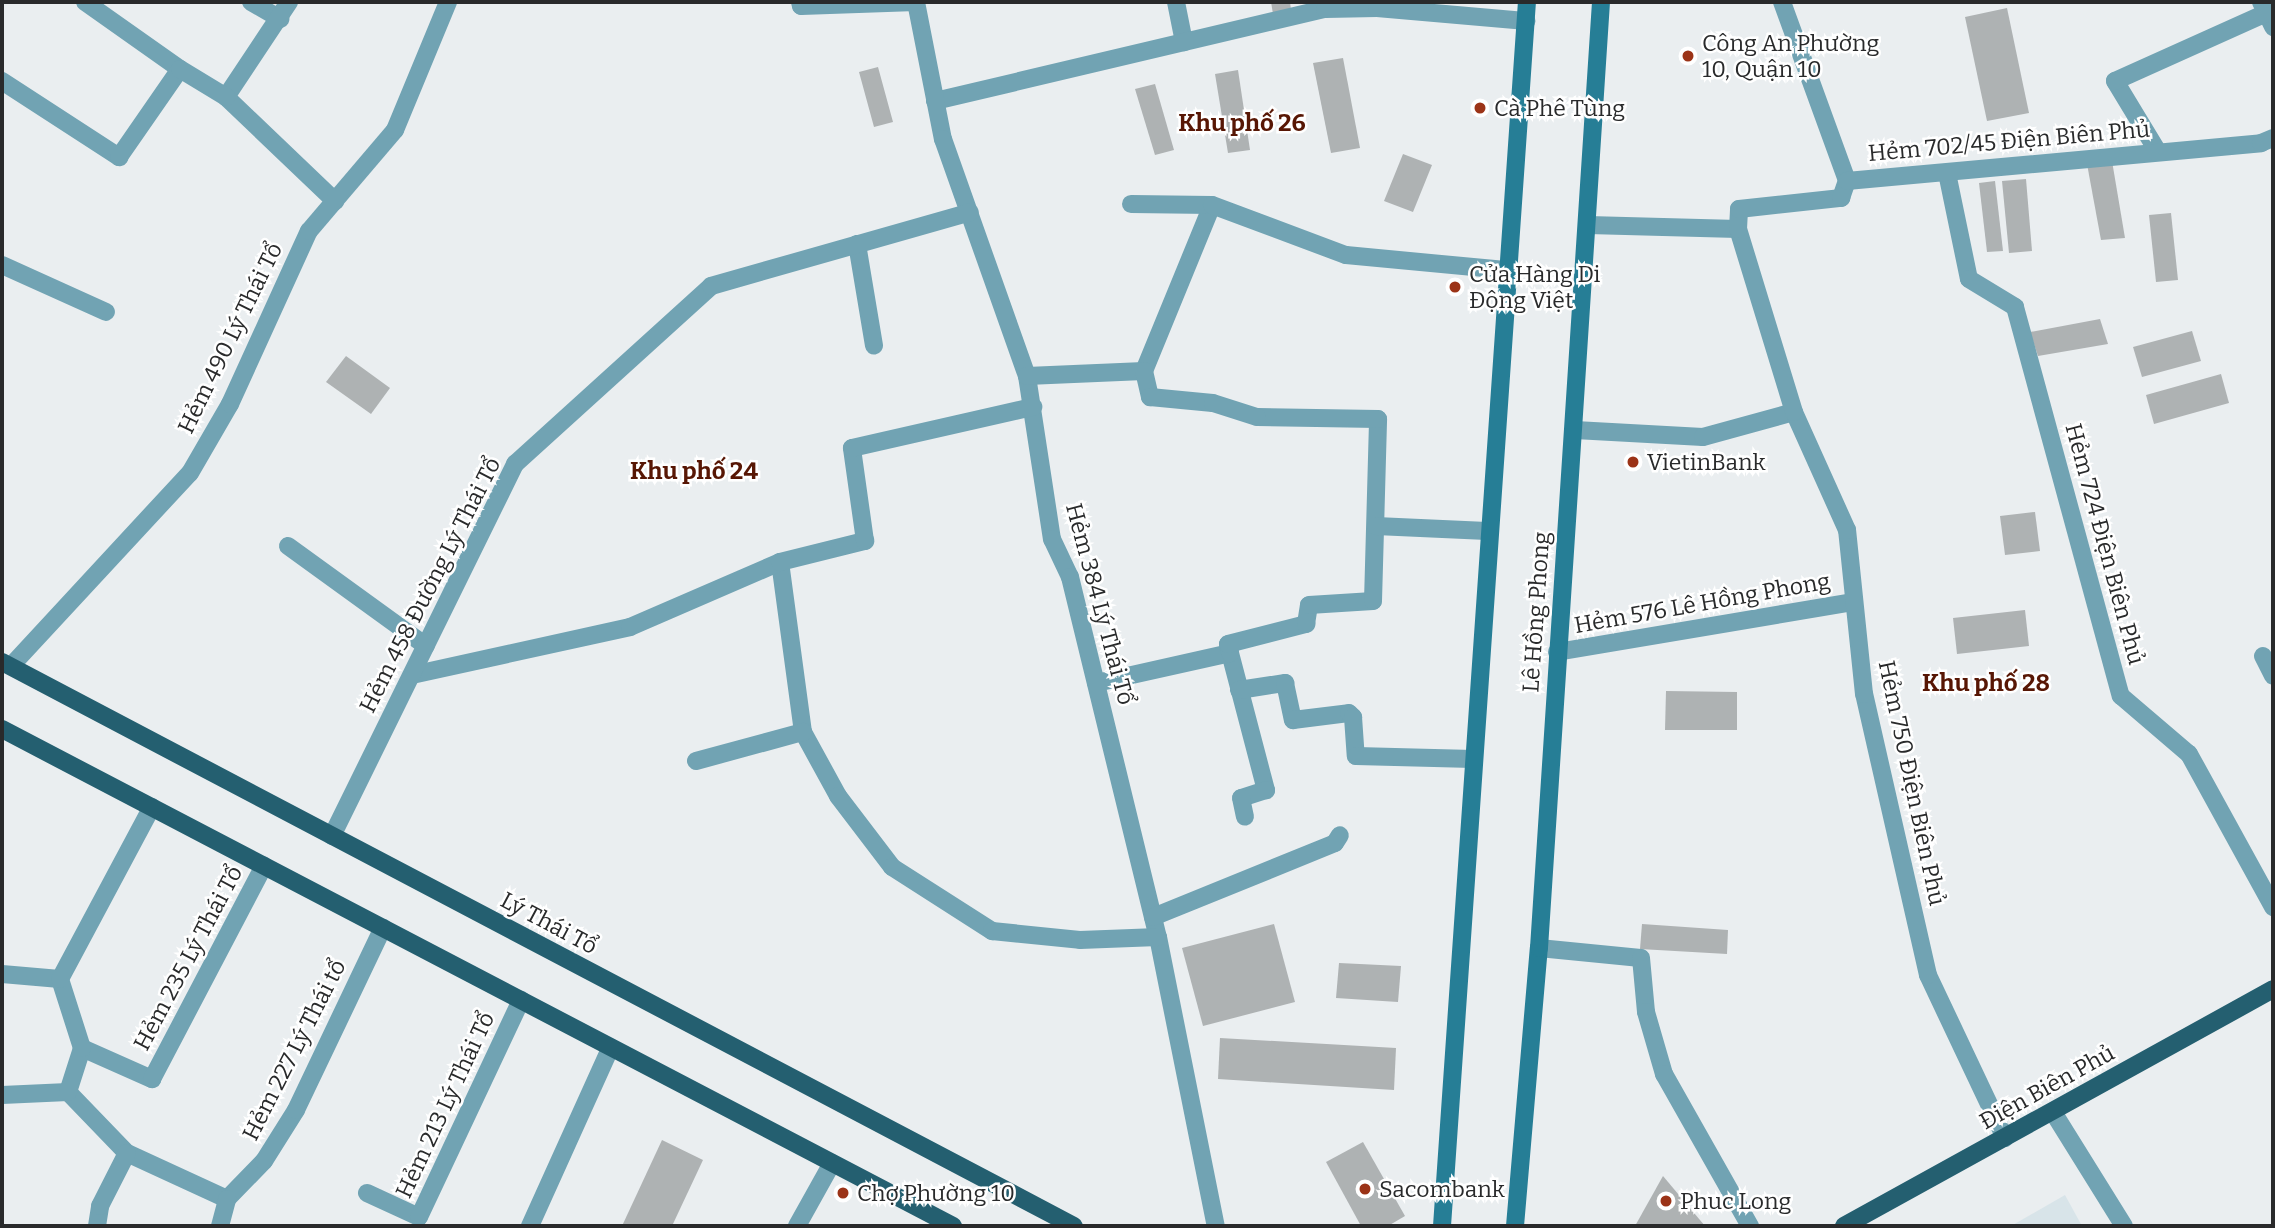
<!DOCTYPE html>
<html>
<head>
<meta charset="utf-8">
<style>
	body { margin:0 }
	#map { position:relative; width:2275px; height:1228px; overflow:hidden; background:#eaeef0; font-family:Bitter,serif }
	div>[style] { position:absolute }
	.built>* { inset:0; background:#d8e4e9 }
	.building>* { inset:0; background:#aeb2b3 }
	.service>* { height:18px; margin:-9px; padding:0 9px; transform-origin:9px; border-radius:9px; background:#71a3b3 }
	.minor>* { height:18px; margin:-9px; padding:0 9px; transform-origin:9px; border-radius:9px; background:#71a3b3 }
	.secondary>* { height:18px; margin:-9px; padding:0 9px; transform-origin:9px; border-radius:9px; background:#267e96 }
	.primary>* { height:18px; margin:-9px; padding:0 9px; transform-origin:9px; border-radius:9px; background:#245f70 }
	.dots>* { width:19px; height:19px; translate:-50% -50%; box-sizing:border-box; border:4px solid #fff; border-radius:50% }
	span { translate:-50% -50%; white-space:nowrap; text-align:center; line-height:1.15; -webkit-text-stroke:5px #fff; paint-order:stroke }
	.poi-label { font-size:23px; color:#292a2b }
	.left { translate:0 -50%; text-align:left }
	.street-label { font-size:23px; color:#292a2b }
	.neighbourhood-label { font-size:24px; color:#571604; font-weight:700 }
	.frame { position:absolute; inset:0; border:4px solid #292a2b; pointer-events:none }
</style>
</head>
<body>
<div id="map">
	<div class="built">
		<div style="clip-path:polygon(2065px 1195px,2082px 1226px,2011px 1226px)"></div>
	</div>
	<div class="building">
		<div style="clip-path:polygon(1271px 2px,1290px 2px,1291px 10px,1273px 14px)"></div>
		<div style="clip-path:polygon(2007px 8px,2029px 113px,1987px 121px,1965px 17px)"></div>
		<div style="clip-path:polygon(1343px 58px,1360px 148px,1331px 153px,1313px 63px)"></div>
		<div style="clip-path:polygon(878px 67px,893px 122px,874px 127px,859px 72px)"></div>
		<div style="clip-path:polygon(1238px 70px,1250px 150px,1228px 153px,1215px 74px)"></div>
		<div style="clip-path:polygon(1155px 84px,1174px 150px,1155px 155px,1135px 89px)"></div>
		<div style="clip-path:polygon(1403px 154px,1432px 165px,1413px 212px,1384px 201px)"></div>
		<div style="clip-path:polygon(2112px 161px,2125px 238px,2101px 240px,2087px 164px)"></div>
		<div style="clip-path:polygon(2026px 179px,2032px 251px,2009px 253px,2002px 181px)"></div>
		<div style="clip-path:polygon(1995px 181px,2003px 251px,1987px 252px,1979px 183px)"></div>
		<div style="clip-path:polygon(2171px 213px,2178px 280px,2156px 282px,2149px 215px)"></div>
		<div style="clip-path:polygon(2100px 319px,2108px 344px,2038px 356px,2030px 332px)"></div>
		<div style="clip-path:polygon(2192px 331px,2201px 361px,2142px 377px,2133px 347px)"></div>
		<div style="clip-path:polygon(346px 356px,390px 388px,371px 414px,326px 382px)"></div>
		<div style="clip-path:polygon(2221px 374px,2229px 403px,2154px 424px,2146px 395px)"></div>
		<div style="clip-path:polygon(2035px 512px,2040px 551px,2005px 555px,2000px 516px)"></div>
		<div style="clip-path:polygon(2025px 610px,2029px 646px,1957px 654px,1953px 618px)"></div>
		<div style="clip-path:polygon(1666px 691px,1737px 692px,1737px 730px,1665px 730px)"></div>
		<div style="clip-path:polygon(1274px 924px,1295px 1002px,1203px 1026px,1182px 948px)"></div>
		<div style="clip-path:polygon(1642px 924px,1728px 930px,1727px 954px,1640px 949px)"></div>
		<div style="clip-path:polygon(1339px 963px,1401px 966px,1398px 1002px,1336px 998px)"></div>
		<div style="clip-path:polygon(1220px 1038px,1396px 1048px,1394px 1090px,1218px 1079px)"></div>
		<div style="clip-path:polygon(662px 1140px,703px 1160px,672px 1226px,622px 1226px)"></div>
		<div style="clip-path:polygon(1363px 1142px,1405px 1216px,1388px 1226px,1361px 1226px,1326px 1162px)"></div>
		<div style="clip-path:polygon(1663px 1176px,1705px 1226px,1635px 1226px)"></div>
	</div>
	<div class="service">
		<div style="left:251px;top:2px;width:34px;rotate:30deg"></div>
		<div style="left:289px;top:2px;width:114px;rotate:123.6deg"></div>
		<div style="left:226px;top:97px;width:151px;rotate:43.7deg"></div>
		<div style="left:1176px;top:2px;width:41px;rotate:78.7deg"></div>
		<div style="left:1782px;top:2px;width:190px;rotate:70deg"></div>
		<div style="left:2261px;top:2px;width:28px;rotate:64deg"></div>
		<div style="left:935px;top:101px;width:401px;rotate:-13.3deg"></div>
		<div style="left:1325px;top:9px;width:52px;rotate:-1.1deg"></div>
		<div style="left:1377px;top:8px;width:150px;rotate:5deg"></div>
		<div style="left:2158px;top:152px;width:83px;rotate:-121.2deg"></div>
		<div style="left:2115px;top:81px;width:173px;rotate:-24.2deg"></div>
		<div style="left:1947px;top:173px;width:108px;rotate:78.3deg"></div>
		<div style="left:1969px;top:279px;width:54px;rotate:31.3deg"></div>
		<div style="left:2015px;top:307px;width:403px;rotate:74.8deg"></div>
		<div style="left:2121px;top:696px;width:89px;rotate:40.5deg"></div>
		<div style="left:2189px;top:754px;width:175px;rotate:61.2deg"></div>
		<div style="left:1588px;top:225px;width:150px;rotate:1.5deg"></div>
		<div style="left:857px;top:244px;width:103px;rotate:80.5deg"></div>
		<div style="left:1144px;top:371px;width:179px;rotate:-67.7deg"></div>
		<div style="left:1575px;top:430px;width:128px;rotate:3.1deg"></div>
		<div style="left:1703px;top:437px;width:94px;rotate:-15.4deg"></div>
		<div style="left:288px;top:546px;width:170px;rotate:35.9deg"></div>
		<div style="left:1557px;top:652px;width:301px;rotate:-9.6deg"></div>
		<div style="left:1230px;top:653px;width:142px;rotate:75.3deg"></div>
		<div style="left:1266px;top:790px;width:26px;rotate:162deg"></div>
		<div style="left:1241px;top:798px;width:19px;rotate:78deg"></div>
		<div style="left:2263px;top:656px;width:22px;rotate:63deg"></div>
		<div style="left:1096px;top:683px;width:137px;rotate:-12.6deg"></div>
		<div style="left:1230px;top:653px;width:9px;rotate:-103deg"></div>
		<div style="left:1228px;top:644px;width:81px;rotate:-14.4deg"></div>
		<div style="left:1306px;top:624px;width:19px;rotate:-81deg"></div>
		<div style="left:1309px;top:605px;width:64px;rotate:-3.6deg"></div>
		<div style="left:1373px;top:601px;width:182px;rotate:-88.4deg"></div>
		<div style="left:1378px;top:419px;width:121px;rotate:-179.1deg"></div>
		<div style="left:1239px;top:690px;width:47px;rotate:-8.7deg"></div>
		<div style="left:1285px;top:683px;width:38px;rotate:78deg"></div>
		<div style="left:1293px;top:720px;width:56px;rotate:-7.1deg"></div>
		<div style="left:1349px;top:713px;width:6px;rotate:45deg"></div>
		<div style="left:1353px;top:717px;width:39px;rotate:86deg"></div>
		<div style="left:1356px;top:756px;width:117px;rotate:1.5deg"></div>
		<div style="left:1539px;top:948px;width:102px;rotate:5.6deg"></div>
		<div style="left:1641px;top:958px;width:54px;rotate:84.7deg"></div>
		<div style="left:1646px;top:1012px;width:65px;rotate:73.8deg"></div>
		<div style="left:1664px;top:1074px;width:175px;rotate:60.5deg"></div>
		<div style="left:2px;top:974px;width:58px;rotate:4.9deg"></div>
		<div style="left:82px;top:1048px;width:77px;rotate:23.9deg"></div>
		<div style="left:152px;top:1079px;width:241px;rotate:-62.3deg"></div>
		<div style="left:68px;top:1092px;width:85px;rotate:46deg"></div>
		<div style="left:127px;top:1153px;width:110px;rotate:24.7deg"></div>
		<div style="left:227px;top:1199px;width:53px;rotate:-45.8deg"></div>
		<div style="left:264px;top:1161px;width:60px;rotate:-57.9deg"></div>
		<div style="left:296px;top:1110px;width:202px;rotate:-64.5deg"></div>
		<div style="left:2px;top:1095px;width:66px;rotate:-2.6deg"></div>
		<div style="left:68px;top:1092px;width:46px;rotate:-72.3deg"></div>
		<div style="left:82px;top:1048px;width:72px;rotate:-107.7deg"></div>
		<div style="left:60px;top:979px;width:195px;rotate:-61.9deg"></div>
		<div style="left:2053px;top:1112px;width:134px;rotate:58.1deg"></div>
		<div style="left:2005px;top:1138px;width:180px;rotate:-115.3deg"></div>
		<div style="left:1928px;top:975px;width:288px;rotate:-102.8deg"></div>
		<div style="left:1864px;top:694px;width:165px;rotate:-95.9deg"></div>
		<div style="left:1847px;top:530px;width:129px;rotate:-114.2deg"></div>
		<div style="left:1794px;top:412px;width:191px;rotate:-107deg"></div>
		<div style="left:1738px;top:229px;width:20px;rotate:-87deg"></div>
		<div style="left:1739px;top:209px;width:103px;rotate:-6.2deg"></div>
		<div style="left:1841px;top:198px;width:18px;rotate:-71deg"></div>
		<div style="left:1847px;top:181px;width:416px;rotate:-5.2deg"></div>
		<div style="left:2261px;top:143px;width:13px;rotate:-23deg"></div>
		<div style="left:97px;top:1226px;width:20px;rotate:-81deg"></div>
		<div style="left:100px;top:1206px;width:59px;rotate:-63deg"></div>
		<div style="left:220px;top:1226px;width:28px;rotate:-75deg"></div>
		<div style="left:530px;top:1226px;width:196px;rotate:-65.7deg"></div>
		<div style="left:797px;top:1226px;width:72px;rotate:-60.9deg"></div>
	</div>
	<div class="minor">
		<div style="left:85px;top:2px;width:116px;rotate:35.2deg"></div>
		<div style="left:800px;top:2px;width:4px;rotate:76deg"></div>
		<div style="left:801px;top:6px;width:115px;rotate:-2deg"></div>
		<div style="left:916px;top:2px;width:140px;rotate:78.9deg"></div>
		<div style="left:943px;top:139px;width:251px;rotate:70.5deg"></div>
		<div style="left:1027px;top:376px;width:165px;rotate:81.3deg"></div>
		<div style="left:1052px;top:539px;width:42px;rotate:64.7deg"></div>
		<div style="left:1070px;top:577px;width:371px;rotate:76.3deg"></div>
		<div style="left:1158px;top:937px;width:295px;rotate:78.7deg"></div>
		<div style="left:2px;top:81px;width:140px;rotate:33deg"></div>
		<div style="left:119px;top:157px;width:107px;rotate:-55.3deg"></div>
		<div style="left:180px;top:69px;width:54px;rotate:31.3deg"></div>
		<div style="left:1131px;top:204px;width:81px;rotate:0.7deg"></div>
		<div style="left:1212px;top:205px;width:143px;rotate:20.5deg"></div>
		<div style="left:1346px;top:255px;width:160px;rotate:5.4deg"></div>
		<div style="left:2px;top:265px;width:114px;rotate:24.3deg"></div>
		<div style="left:1027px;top:376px;width:117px;rotate:-2.4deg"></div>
		<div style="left:1144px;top:371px;width:27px;rotate:77deg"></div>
		<div style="left:1150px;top:397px;width:63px;rotate:5.4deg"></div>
		<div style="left:1213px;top:403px;width:46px;rotate:17.7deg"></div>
		<div style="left:1376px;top:526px;width:111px;rotate:2.6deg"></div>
		<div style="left:780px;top:562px;width:172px;rotate:82.3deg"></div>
		<div style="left:803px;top:732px;width:73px;rotate:61.3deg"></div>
		<div style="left:838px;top:796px;width:89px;rotate:52.7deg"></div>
		<div style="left:892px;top:867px;width:119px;rotate:32.6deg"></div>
		<div style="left:992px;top:931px;width:88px;rotate:5.8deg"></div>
		<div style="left:1080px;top:940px;width:78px;rotate:-2.2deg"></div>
		<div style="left:11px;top:666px;width:263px;rotate:-47.2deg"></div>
		<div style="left:190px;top:473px;width:80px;rotate:-59.9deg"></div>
		<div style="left:230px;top:404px;width:190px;rotate:-65.5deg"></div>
		<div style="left:309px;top:231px;width:133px;rotate:-49.6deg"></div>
		<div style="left:395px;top:130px;width:139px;rotate:-67.5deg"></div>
		<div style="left:412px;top:675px;width:223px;rotate:-12.4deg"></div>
		<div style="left:630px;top:627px;width:163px;rotate:-23.4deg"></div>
		<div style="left:780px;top:562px;width:88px;rotate:-13.9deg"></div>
		<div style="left:865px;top:541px;width:94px;rotate:-98deg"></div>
		<div style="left:852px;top:448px;width:186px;rotate:-12.8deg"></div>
		<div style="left:696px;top:761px;width:111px;rotate:-15.2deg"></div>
		<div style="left:332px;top:836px;width:415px;rotate:-63.8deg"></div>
		<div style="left:515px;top:464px;width:265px;rotate:-42.2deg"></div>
		<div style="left:711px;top:286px;width:269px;rotate:-15.9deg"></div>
		<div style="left:1153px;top:917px;width:196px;rotate:-22.1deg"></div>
		<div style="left:1335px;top:843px;width:9px;rotate:-58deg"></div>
		<div style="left:367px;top:1193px;width:57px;rotate:24.8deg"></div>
		<div style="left:419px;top:1217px;width:240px;rotate:-64.8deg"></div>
	</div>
	<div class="secondary">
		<div style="left:1442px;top:1226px;width:1227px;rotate:-86.03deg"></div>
		<div style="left:1515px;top:1226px;width:279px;rotate:-85.1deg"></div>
		<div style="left:1539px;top:948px;width:948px;rotate:-86.25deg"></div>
	</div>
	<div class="primary">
		<div style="left:2px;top:662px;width:1211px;rotate:27.75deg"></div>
		<div style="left:2px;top:729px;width:1073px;rotate:27.59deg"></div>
		<div style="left:1844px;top:1226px;width:490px;rotate:-28.9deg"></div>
	</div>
	<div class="dots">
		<div style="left:1688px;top:56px;background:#9b3317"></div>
		<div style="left:1480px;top:108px;background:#9b3317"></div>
		<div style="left:1455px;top:287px;background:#9b3317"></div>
		<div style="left:1633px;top:462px;background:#9b3317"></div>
		<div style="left:1365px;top:1189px;background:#9b3317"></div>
		<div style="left:843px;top:1193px;background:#9b3317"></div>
		<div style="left:1666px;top:1201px;background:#9b3317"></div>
	</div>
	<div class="poi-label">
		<span class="left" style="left:1702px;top:56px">Công An Phường<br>10, Quận 10</span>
		<span class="left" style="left:1494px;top:108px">Cà Phê Tùng</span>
		<span class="left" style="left:1469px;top:287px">Cửa Hàng Di<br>Động Việt</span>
		<span class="left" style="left:1647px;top:462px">VietinBank</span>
		<span class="left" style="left:1379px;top:1189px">Sacombank</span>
		<span class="left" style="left:857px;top:1193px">Chợ Phường 10</span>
		<span class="left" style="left:1680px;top:1201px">Phuc Long</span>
	</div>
	<div class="street-label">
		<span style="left:2009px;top:141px;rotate:-5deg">Hẻm 702/45 Điện Biên Phủ</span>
		<span style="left:230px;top:338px;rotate:-64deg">Hẻm 490 Lý Thái Tổ</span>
		<span style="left:2105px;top:544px;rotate:75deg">Hẻm 724 Điện Biên Phủ</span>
		<span style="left:430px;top:585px;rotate:-63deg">Hẻm 458 Đường Lý Thái Tổ</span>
		<span style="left:1702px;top:603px;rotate:-10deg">Hẻm 576 Lê Hồng Phong</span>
		<span style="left:1100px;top:604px;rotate:75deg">Hẻm 384 Lý Thái Tổ</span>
		<span style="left:1536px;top:612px;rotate:-86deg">Lê Hồng Phong</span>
		<span style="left:1912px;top:783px;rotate:78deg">Hẻm 750 Điện Biên Phủ</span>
		<span style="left:549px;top:923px;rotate:28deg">Lý Thái Tổ</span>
		<span style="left:188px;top:958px;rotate:-62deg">Hẻm 235 Lý Thái Tổ</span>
		<span style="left:294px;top:1050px;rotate:-63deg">Hẻm 227 Lý Thái tổ</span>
		<span style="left:2047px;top:1087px;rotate:-29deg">Điện Biên Phủ</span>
		<span style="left:445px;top:1105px;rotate:-65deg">Hẻm 213 Lý Thái Tổ</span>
	</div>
	<div class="neighbourhood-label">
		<span style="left:1242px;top:124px">Khu phố 26</span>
		<span style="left:694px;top:472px">Khu phố 24</span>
		<span style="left:1986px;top:684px">Khu phố 28</span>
	</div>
	<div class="frame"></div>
</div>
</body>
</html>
